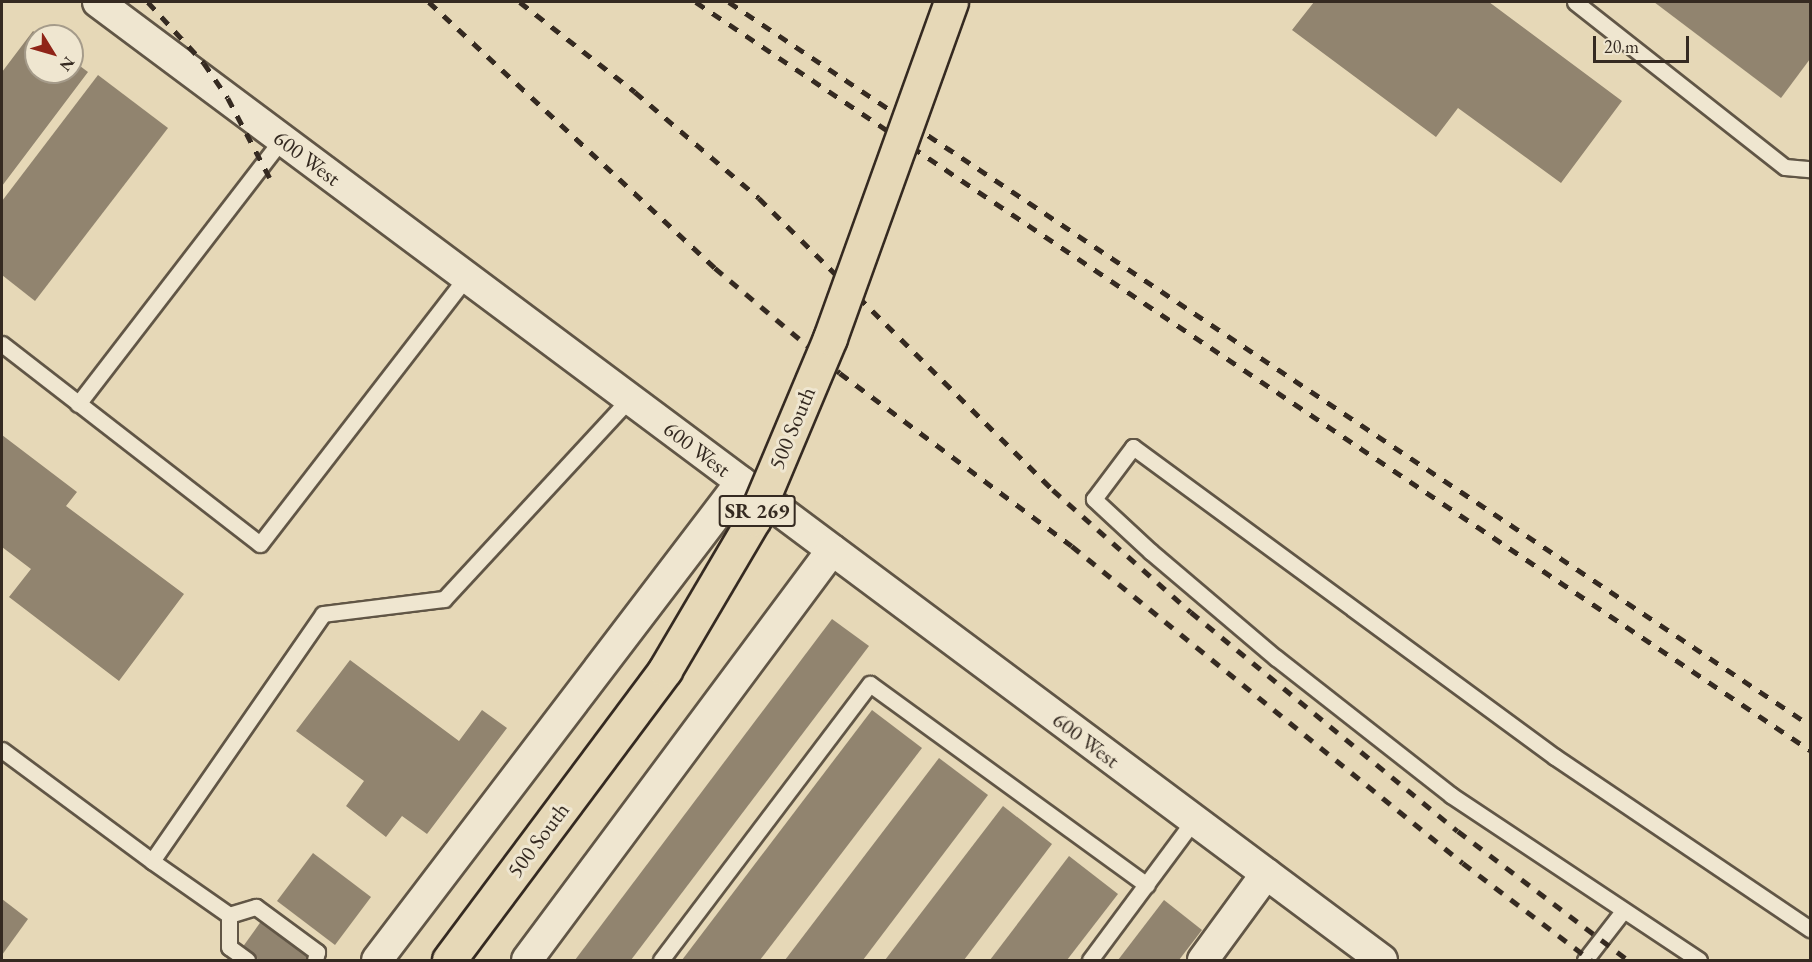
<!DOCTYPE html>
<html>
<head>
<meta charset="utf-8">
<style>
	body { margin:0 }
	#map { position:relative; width:1812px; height:962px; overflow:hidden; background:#e6d8b7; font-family:"EB Garamond",serif }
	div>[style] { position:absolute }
	.building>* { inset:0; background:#91846f }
	.roads { filter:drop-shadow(2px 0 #615646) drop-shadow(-2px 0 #615646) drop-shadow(0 2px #615646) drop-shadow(0 -2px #615646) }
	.lane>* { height:15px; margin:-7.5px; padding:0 7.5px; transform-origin:7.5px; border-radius:7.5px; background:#efe6d0 }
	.street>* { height:30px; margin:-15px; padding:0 15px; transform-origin:15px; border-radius:15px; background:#efe6d0 }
	.rail>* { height:4.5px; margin-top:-2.25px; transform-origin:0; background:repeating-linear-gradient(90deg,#352a21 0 10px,transparent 0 20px) }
	.bridges { filter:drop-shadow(2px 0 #352a21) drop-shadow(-2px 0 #352a21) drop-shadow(0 2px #352a21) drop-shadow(0 -2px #352a21) }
	.primary-bridge>* { height:33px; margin:-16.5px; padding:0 16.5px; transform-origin:16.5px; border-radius:16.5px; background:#e6d8b7 }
	span { translate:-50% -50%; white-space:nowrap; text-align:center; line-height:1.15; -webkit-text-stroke:6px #efe6d0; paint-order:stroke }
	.shield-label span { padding:2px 4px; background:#efe6d0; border:2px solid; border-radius:4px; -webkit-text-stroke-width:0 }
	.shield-label { font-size:21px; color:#352a21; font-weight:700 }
	.street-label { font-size:22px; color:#352a21 }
	.frame { position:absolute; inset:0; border:3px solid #352a21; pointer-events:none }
	.north { position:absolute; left:24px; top:24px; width:60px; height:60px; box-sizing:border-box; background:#efe6d0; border:2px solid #a59b8a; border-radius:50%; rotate:127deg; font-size:16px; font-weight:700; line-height:24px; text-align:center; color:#352a21 }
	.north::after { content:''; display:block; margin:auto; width:21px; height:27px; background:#8f2418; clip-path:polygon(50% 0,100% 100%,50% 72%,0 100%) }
	.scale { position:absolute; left:1593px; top:36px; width:96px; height:27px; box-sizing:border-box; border:3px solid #352a21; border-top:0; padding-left:8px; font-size:18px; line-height:21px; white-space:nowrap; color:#352a21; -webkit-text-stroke:4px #efe6d0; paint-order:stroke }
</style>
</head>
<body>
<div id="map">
	<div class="building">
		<div style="clip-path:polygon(1314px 2px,1489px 2px,1622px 101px,1561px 183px,1458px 108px,1436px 137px,1292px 30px)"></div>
		<div style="clip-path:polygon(1654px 2px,1810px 2px,1810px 59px,1781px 98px)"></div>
		<div style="clip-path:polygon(33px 31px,40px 36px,36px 36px,36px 72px,72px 72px,72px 60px,88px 72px,2px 186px,2px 72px)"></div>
		<div style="clip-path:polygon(98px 75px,168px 128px,35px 301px,2px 275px,2px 201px)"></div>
		<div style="clip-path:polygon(2px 435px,77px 492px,66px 506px,184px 594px,119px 681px,9px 597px,31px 569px,2px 547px)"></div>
		<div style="clip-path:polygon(832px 619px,869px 646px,631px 960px,575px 960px)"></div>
		<div style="clip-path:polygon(350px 660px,459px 741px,482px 710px,507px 728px,427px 834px,402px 816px,386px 837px,346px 806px,364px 781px,296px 731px)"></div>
		<div style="clip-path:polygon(872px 710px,922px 748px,760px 960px,682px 960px)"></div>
		<div style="clip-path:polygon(939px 758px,988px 795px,863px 960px,785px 960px)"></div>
		<div style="clip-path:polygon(1003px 806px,1052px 844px,964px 960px,885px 960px)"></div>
		<div style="clip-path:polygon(313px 853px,371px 897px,335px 945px,277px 901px)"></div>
		<div style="clip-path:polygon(1069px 856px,1118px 894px,1067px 960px,990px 960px)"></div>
		<div style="clip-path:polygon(2px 899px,28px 919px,2px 955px)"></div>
		<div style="clip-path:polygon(1164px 900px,1202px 930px,1179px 960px,1118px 960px)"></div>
		<div style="clip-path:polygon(262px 920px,310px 956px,307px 960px,259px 960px,242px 948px)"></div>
	</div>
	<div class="roads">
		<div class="lane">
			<div style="left:1575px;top:2px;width:267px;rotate:38.2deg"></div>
			<div style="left:1785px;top:167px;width:25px;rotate:5deg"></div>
			<div style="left:2px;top:344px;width:326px;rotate:37.8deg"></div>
			<div style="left:260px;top:544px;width:337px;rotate:-52.3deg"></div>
			<div style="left:78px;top:404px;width:334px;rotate:-52.4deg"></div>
			<div style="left:2px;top:750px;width:187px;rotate:36.5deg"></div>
			<div style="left:229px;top:915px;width:28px;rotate:-17deg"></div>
			<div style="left:256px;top:907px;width:76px;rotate:36.4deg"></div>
			<div style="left:317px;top:952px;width:8px;rotate:104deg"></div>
			<div style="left:247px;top:960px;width:22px;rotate:-144deg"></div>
			<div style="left:229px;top:947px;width:32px;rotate:-90deg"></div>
			<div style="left:229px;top:915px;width:94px;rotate:-145deg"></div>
			<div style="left:152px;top:861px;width:300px;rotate:-55.3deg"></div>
			<div style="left:323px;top:614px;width:122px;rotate:-7.1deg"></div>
			<div style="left:444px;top:599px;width:272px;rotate:-47.2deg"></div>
			<div style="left:661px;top:960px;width:346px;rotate:-52.9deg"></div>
			<div style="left:870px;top:684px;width:342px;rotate:36deg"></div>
			<div style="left:1090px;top:960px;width:174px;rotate:-53.4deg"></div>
			<div style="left:1585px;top:960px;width:62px;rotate:-52.2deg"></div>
			<div style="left:1699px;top:960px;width:298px;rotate:-146.4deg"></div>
			<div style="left:1451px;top:795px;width:222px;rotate:-141.9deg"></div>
			<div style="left:1276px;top:658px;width:164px;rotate:-139.7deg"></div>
			<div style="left:1151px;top:552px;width:78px;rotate:-137.1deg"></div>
			<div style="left:1094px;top:499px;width:65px;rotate:-53.1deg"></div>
			<div style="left:1133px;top:447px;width:524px;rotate:36.3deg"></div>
			<div style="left:1555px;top:757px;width:308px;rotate:34deg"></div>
		</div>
		<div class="street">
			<div style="left:98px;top:2px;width:1602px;rotate:36.73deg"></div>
			<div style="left:377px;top:960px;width:601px;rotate:-52.71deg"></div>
			<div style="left:527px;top:960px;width:511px;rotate:-53.35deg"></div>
			<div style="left:1203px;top:960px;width:107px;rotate:-53.8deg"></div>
		</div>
	</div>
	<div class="rail">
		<div style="left:148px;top:2px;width:83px;rotate:47.4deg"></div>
		<div style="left:204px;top:63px;width:42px;rotate:55.6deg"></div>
		<div style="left:228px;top:98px;width:90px;rotate:62.3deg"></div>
		<div style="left:429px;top:2px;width:391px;rotate:42.9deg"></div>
		<div style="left:715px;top:268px;width:163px;rotate:40deg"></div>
		<div style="left:840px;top:373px;width:289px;rotate:36.7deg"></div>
		<div style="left:1072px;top:546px;width:503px;rotate:39.03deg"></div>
		<div style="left:1463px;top:863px;width:161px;rotate:37.2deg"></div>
		<div style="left:520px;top:2px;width:146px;rotate:38deg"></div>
		<div style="left:635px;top:92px;width:163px;rotate:40.5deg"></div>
		<div style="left:759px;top:198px;width:414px;rotate:44.8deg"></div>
		<div style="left:1053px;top:490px;width:184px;rotate:41.5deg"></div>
		<div style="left:1191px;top:612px;width:345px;rotate:39.4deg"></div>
		<div style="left:1458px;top:831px;width:213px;rotate:37.2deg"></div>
		<div style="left:696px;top:2px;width:1342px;rotate:33.88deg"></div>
		<div style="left:729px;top:2px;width:1300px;rotate:33.78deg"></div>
	</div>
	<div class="bridges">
		<div class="primary-bridge">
			<div style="left:449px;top:960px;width:362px;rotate:-53.3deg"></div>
			<div style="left:665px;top:670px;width:175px;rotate:-59.5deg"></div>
			<div style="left:754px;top:519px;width:196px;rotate:-67.2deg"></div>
			<div style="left:830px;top:338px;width:357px;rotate:-70.2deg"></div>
		</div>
	</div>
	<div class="shield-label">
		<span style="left:757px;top:511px">SR 269</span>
	</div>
	<div class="street-label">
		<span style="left:307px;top:158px;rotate:37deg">600 West</span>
		<span style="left:792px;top:428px;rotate:-67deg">500 South</span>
		<span style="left:697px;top:449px;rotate:37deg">600 West</span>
		<span style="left:1086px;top:740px;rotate:37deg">600 West</span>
		<span style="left:538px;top:840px;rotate:-53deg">500 South</span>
	</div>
	<div class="frame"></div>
	<div class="north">N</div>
	<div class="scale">20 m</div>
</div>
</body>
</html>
